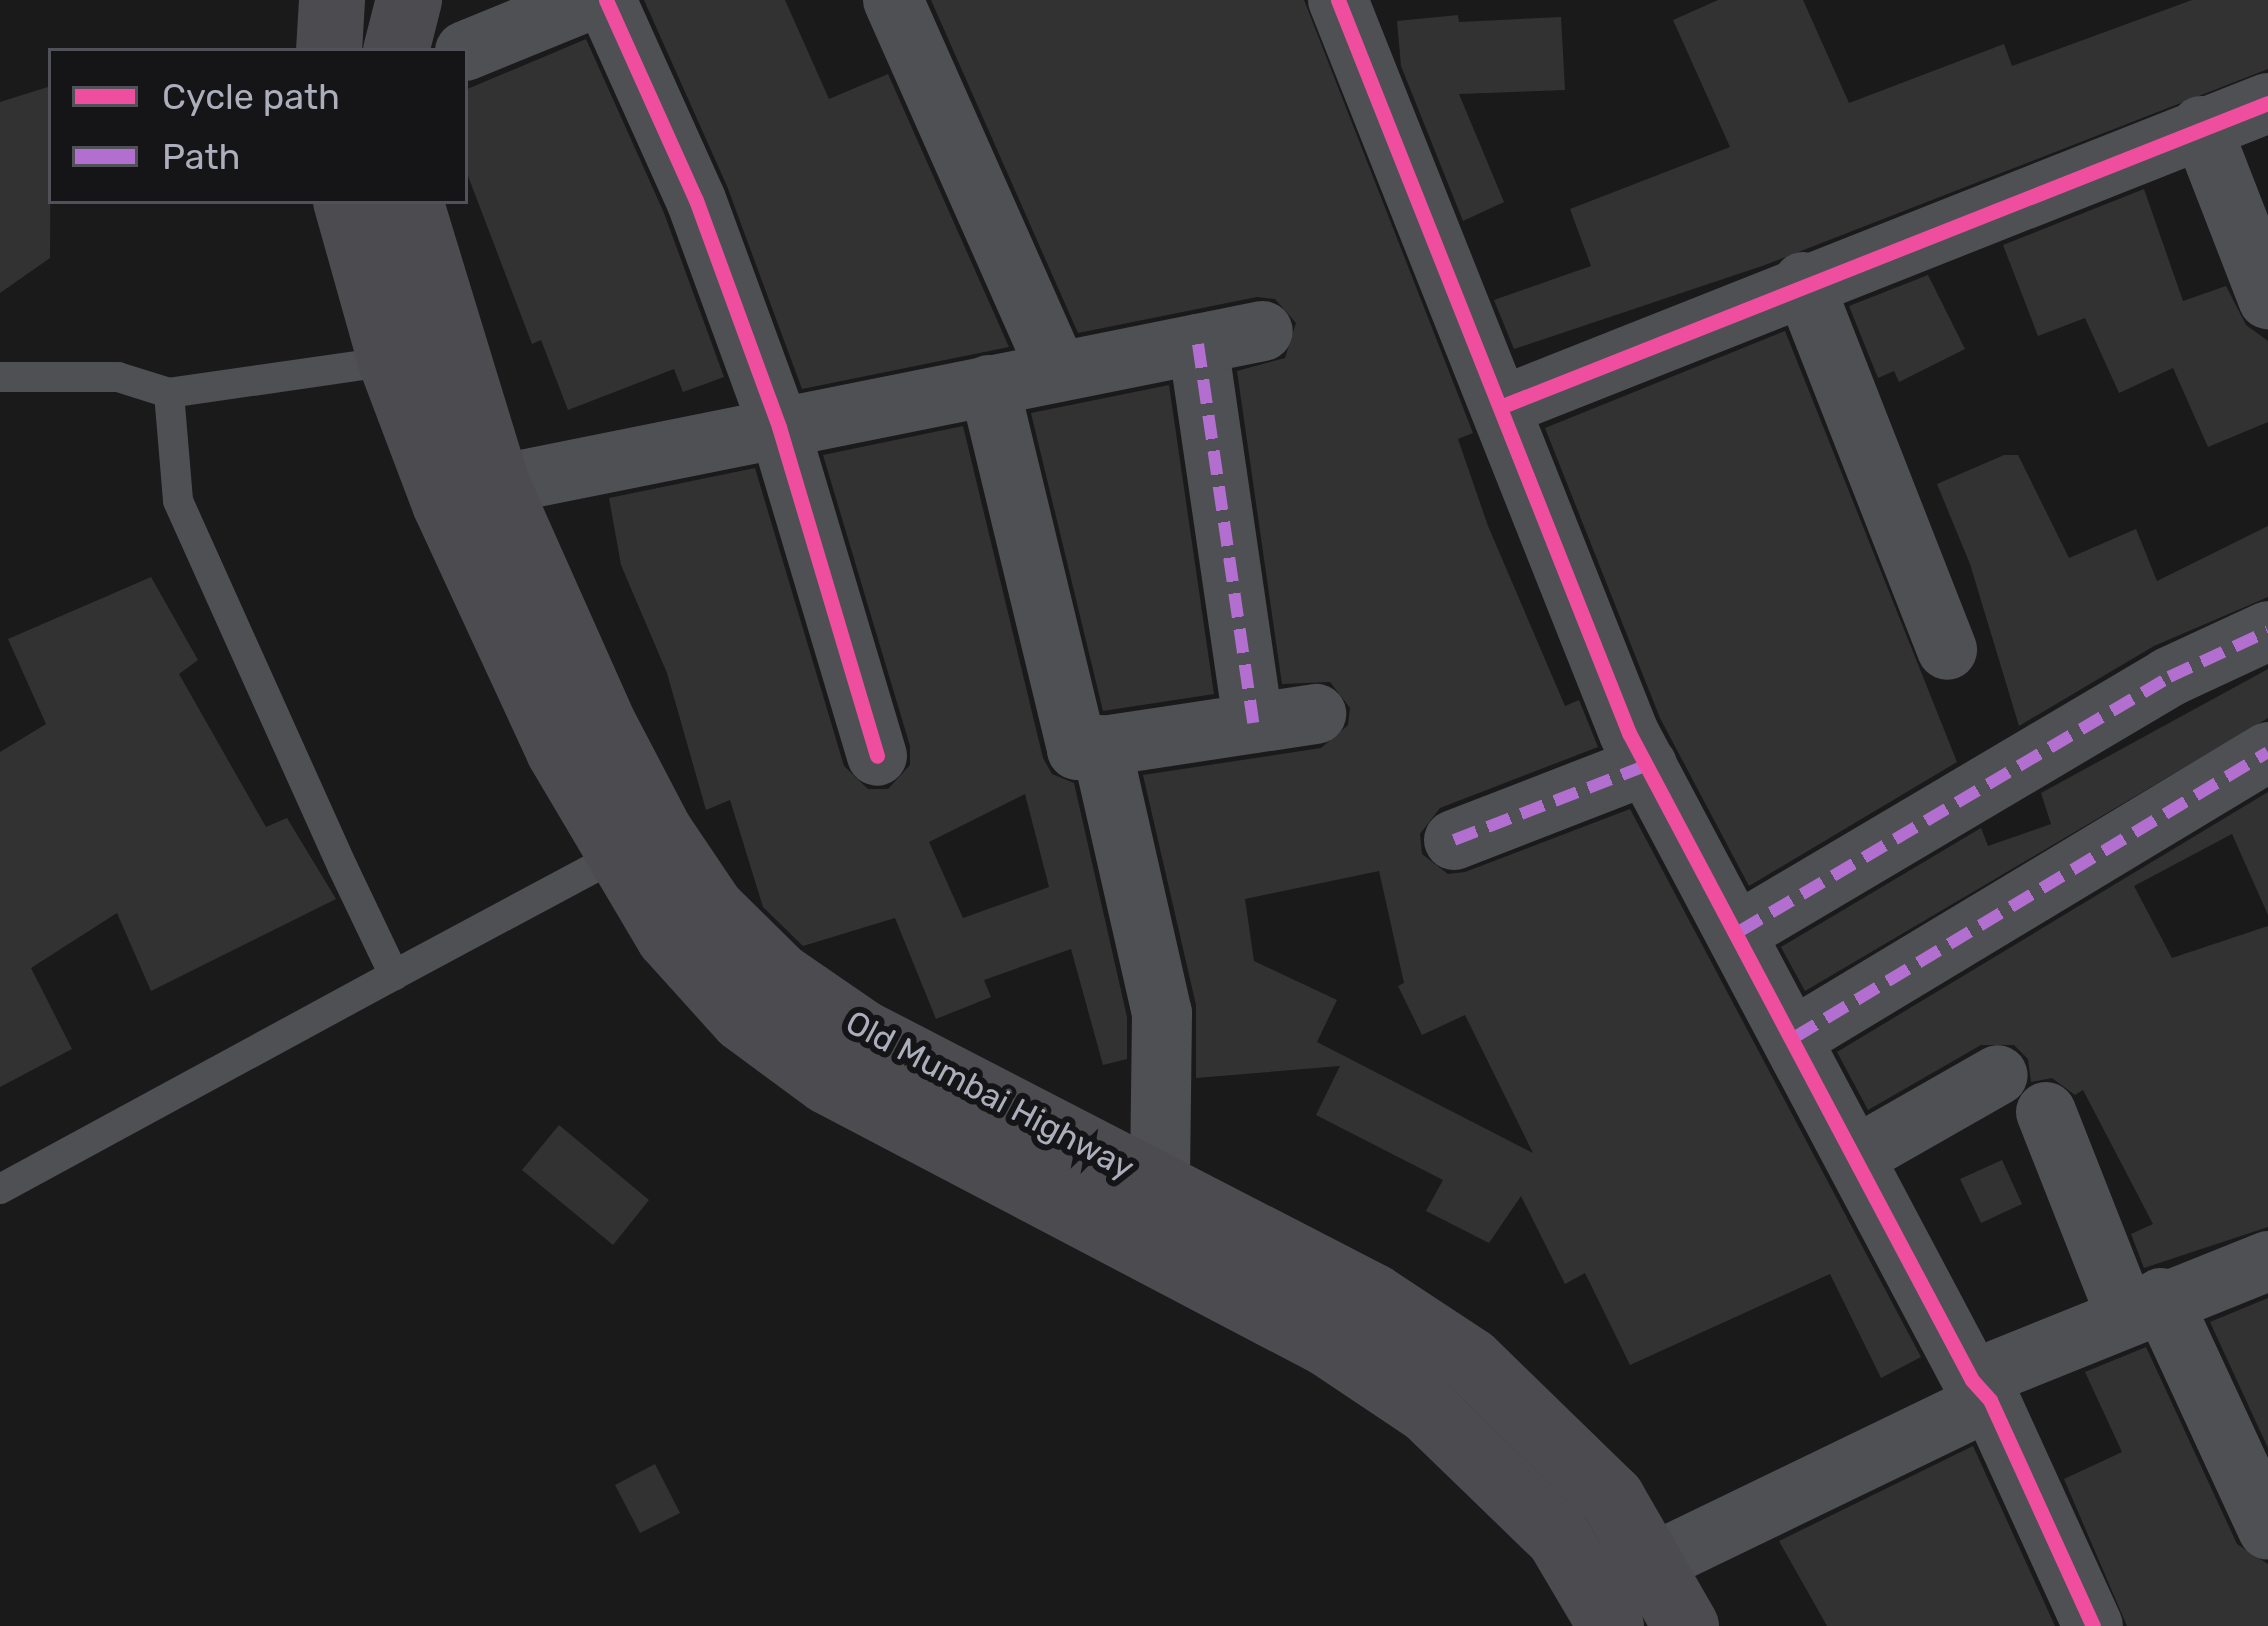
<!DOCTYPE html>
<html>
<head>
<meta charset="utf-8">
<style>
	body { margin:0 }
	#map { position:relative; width:2268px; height:1626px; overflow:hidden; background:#1a1a1b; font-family:Rubik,sans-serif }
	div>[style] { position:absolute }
	.building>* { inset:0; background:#323233 }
	.lane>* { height:30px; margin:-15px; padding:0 15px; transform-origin:15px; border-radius:15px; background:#4f5054 }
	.street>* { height:60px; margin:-30px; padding:0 30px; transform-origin:30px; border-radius:30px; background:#4f5054 }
	.primary>* { height:66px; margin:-33px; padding:0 33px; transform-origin:33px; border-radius:33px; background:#4c4c50 }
	.quiet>* { height:12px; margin-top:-6px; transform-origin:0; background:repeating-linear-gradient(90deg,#b36fd0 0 24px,transparent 0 36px) }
	.cycleway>* { height:15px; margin:-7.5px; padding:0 7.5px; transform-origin:7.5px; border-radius:7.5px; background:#ef4d9e }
	span { translate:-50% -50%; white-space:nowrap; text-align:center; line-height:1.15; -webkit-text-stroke:12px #151417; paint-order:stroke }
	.street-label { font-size:33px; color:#acafbb }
	.legend { position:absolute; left:48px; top:48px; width:420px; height:156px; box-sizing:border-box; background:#151417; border:3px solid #515259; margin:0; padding:15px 21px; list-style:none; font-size:36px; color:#acafbb }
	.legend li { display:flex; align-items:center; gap:24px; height:60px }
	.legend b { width:60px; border:3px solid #515259 }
</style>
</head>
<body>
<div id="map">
	<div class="building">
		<div style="clip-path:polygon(644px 0,785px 0,829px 99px,888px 74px,1009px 347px,802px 389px,727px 186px)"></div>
		<div style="clip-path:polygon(evenodd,931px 0,1304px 0,1473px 433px,1458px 439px,1488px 526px,1565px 706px,1579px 700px,1598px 747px,1440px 808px,1420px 834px,1422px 854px,1448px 874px,1465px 872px,1630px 809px,1921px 1357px,1881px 1378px,1830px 1274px,1630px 1365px,1585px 1273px,1565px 1284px,1521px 1196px,1489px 1243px,1426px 1211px,1443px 1180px,1316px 1115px,1340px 1066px,1196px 1078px,1196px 1005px,1143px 775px,1321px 748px,1348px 725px,1350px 708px,1330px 682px,1282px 684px,1237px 371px,1285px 358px,1296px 323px,1275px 299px,1257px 297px,1078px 333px,931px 0,1379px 871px,1404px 983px,1398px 986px,1422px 1035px,1465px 1015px,1533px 1153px,1317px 1042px,1337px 1000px,1254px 961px,1245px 899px,1379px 871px)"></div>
		<div style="clip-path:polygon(1718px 0,1803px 0,1849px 103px,2004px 44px,2012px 66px,2192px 0,2268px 0,2268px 69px,1765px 265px,1514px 349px,1494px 300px,1591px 266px,1570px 209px,1730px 147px,1673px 20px)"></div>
		<div style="clip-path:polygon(1458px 15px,1459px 22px,1561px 17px,1565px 90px,1459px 94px,1504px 202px,1463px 221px,1401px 66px,1397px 21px)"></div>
		<div style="clip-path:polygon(586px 39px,664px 213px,724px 377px,683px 392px,674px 369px,568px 410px,541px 340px,532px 344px,465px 168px,465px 90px)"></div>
		<div style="clip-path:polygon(51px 86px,50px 258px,0 293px,0 102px)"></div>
		<div style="clip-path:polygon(2144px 189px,2183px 301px,2226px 286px,2246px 325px,2268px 341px,2268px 422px,2208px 447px,2173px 368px,2119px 393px,2085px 318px,2038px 336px,2003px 245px)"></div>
		<div style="clip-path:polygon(1928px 275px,1965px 349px,1899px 382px,1894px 371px,1878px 378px,1849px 306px)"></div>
		<div style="clip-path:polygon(1785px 331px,1957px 762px,1749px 886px,1660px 718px,1545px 428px)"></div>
		<div style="clip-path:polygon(1169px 385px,1214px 694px,1103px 711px,1031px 413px)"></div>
		<div style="clip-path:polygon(evenodd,963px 426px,1043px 758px,1052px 774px,1074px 783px,1127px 1017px,1127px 1059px,1103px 1065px,1071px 949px,984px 980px,991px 997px,936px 1019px,895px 918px,803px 946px,763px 907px,730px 800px,706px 810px,667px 673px,621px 565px,609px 498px,755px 468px,844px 766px,868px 789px,888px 789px,910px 765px,910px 746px,823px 455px,963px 426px,1025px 794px,1049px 887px,963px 918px,929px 842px,1025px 794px)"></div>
		<div style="clip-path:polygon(2004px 455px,2018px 455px,2069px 558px,2136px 529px,2157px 581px,2268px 526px,2268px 597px,2154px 646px,2019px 726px,1970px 564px,1937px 484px)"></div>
		<div style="clip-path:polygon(151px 577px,198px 660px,179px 674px,266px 827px,287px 818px,336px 899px,151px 991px,117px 913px,31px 968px,72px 1049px,0 1087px,0 752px,46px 724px,8px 639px)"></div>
		<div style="clip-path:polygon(2268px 669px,2268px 718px,1805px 991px,1781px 947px,1981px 828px,1988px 846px,2051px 824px,2041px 793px)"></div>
		<div style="clip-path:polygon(2268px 792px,2268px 915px,2232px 834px,2134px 886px,2172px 958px,2268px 926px,2268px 1227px,2144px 1268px,2131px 1234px,2153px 1224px,2083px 1090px,2075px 1095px,2052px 1078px,2031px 1082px,2028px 1059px,2014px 1045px,1981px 1045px,1868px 1110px,1837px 1052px)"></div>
		<div style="clip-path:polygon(559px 1125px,649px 1200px,613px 1245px,522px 1170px)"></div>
		<div style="clip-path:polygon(2002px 1160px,2022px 1204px,1981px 1223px,1960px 1179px)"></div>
		<div style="clip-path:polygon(2268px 1298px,2268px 1448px,2210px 1322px)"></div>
		<div style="clip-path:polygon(2146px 1347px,2237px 1544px,2268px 1564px,2268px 1626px,2127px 1626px,2064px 1479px,2122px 1452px,2085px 1372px)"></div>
		<div style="clip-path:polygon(1973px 1446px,2055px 1626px,1827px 1626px,1779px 1541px)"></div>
		<div style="clip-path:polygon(655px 1464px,680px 1513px,640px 1533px,615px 1485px)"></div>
	</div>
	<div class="lane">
		<div style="left:391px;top:361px;width:224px;rotate:171.8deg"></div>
		<div style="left:169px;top:393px;width:108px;rotate:85.2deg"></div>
		<div style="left:178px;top:501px;width:402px;rotate:65.8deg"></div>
		<div style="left:343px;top:868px;width:119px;rotate:64.5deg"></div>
		<div style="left:394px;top:975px;width:252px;rotate:-28.2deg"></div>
		<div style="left:0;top:377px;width:118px"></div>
		<div style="left:118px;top:377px;width:53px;rotate:17.4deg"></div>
		<div style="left:0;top:1189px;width:448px;rotate:-28.5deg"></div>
	</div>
	<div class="street">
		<div style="left:606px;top:0;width:219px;rotate:65.8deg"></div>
		<div style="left:696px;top:200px;width:242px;rotate:69.9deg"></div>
		<div style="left:779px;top:427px;width:343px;rotate:73.4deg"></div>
		<div style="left:893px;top:0;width:407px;rotate:66.1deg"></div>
		<div style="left:1338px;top:0;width:789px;rotate:68.35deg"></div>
		<div style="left:1629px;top:733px;width:732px;rotate:62.07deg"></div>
		<div style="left:1972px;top:1380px;width:27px;rotate:48deg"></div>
		<div style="left:1990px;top:1400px;width:248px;rotate:65.5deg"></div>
		<div style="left:465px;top:51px;width:135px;rotate:-22.2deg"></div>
		<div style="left:2201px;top:126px;width:186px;rotate:68.8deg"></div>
		<div style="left:1803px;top:282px;width:395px;rotate:68.6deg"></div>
		<div style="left:1198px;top:344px;width:383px;rotate:81.7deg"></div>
		<div style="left:989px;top:385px;width:375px;rotate:76.4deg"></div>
		<div style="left:1077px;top:750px;width:242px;rotate:-8.6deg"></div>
		<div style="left:1500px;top:407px;width:826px;rotate:-21.6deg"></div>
		<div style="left:497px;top:485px;width:781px;rotate:-11.37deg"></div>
		<div style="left:1101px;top:745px;width:275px;rotate:77.2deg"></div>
		<div style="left:1162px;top:1013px;width:170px;rotate:90.7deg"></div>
		<div style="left:1454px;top:840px;width:207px;rotate:-21.2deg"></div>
		<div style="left:1740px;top:931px;width:499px;rotate:-30.6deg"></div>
		<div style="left:2169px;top:677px;width:109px;rotate:-24.9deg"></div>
		<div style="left:1795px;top:1037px;width:552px;rotate:-31.07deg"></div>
		<div style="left:2046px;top:1112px;width:216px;rotate:68.5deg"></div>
		<div style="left:1856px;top:1156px;width:163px;rotate:-29.7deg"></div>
		<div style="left:2161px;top:1298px;width:255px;rotate:65.2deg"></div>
		<div style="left:1972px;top:1380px;width:319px;rotate:-21.9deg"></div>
		<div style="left:1653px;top:1563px;width:374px;rotate:-25.8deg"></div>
	</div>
	<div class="primary">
		<div style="left:329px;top:51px;width:51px;rotate:-86.6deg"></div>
		<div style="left:396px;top:51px;width:53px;rotate:-75.7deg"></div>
		<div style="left:346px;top:201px;width:166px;rotate:74.3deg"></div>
		<div style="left:391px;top:361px;width:153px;rotate:69.3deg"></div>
		<div style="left:445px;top:504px;width:272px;rotate:65.2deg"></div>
		<div style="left:559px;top:751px;width:216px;rotate:59.4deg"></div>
		<div style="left:669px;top:937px;width:110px;rotate:47.9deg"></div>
		<div style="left:743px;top:1019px;width:104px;rotate:36.4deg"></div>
		<div style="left:827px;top:1081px;width:566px;rotate:27.7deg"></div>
		<div style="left:1328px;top:1344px;width:120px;rotate:33.8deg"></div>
		<div style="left:1428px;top:1411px;width:182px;rotate:44.1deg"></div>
		<div style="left:1559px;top:1538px;width:102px;rotate:59.4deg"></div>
		<div style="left:410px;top:201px;width:297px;rotate:73deg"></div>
		<div style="left:497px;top:485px;width:263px;rotate:66deg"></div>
		<div style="left:604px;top:725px;width:121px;rotate:62.4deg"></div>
		<div style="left:660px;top:832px;width:93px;rotate:56deg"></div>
		<div style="left:712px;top:909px;width:95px;rotate:44.6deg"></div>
		<div style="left:780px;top:976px;width:101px;rotate:34.5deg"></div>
		<div style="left:863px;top:1033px;width:575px;rotate:27.32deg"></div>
		<div style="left:1374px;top:1297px;width:116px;rotate:33.4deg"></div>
		<div style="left:1471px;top:1361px;width:197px;rotate:44.2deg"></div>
		<div style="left:1612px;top:1498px;width:148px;rotate:60deg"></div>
	</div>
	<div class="quiet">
		<div style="left:1198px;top:344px;width:383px;rotate:81.7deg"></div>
		<div style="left:1454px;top:840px;width:207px;rotate:-21.2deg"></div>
		<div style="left:1740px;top:931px;width:499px;rotate:-30.6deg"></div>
		<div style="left:2169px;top:677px;width:109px;rotate:-24.9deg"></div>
		<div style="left:1795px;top:1037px;width:552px;rotate:-31.07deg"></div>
	</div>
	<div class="cycleway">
		<div style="left:606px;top:0;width:219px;rotate:65.8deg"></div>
		<div style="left:696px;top:200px;width:242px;rotate:69.9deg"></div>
		<div style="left:779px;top:427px;width:343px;rotate:73.4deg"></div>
		<div style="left:1338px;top:0;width:789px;rotate:68.35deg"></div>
		<div style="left:1629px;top:733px;width:732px;rotate:62.07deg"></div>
		<div style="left:1972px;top:1380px;width:27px;rotate:48deg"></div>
		<div style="left:1990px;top:1400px;width:248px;rotate:65.5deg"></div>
		<div style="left:1500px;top:407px;width:826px;rotate:-21.6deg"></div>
	</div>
	<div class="street-label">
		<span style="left:990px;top:1095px;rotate:28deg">Old Mumbai Highway</span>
	</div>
	<ul class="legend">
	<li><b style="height:15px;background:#ef4d9e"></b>Cycle path</li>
	<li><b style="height:15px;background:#b36fd0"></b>Path</li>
	</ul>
</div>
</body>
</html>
